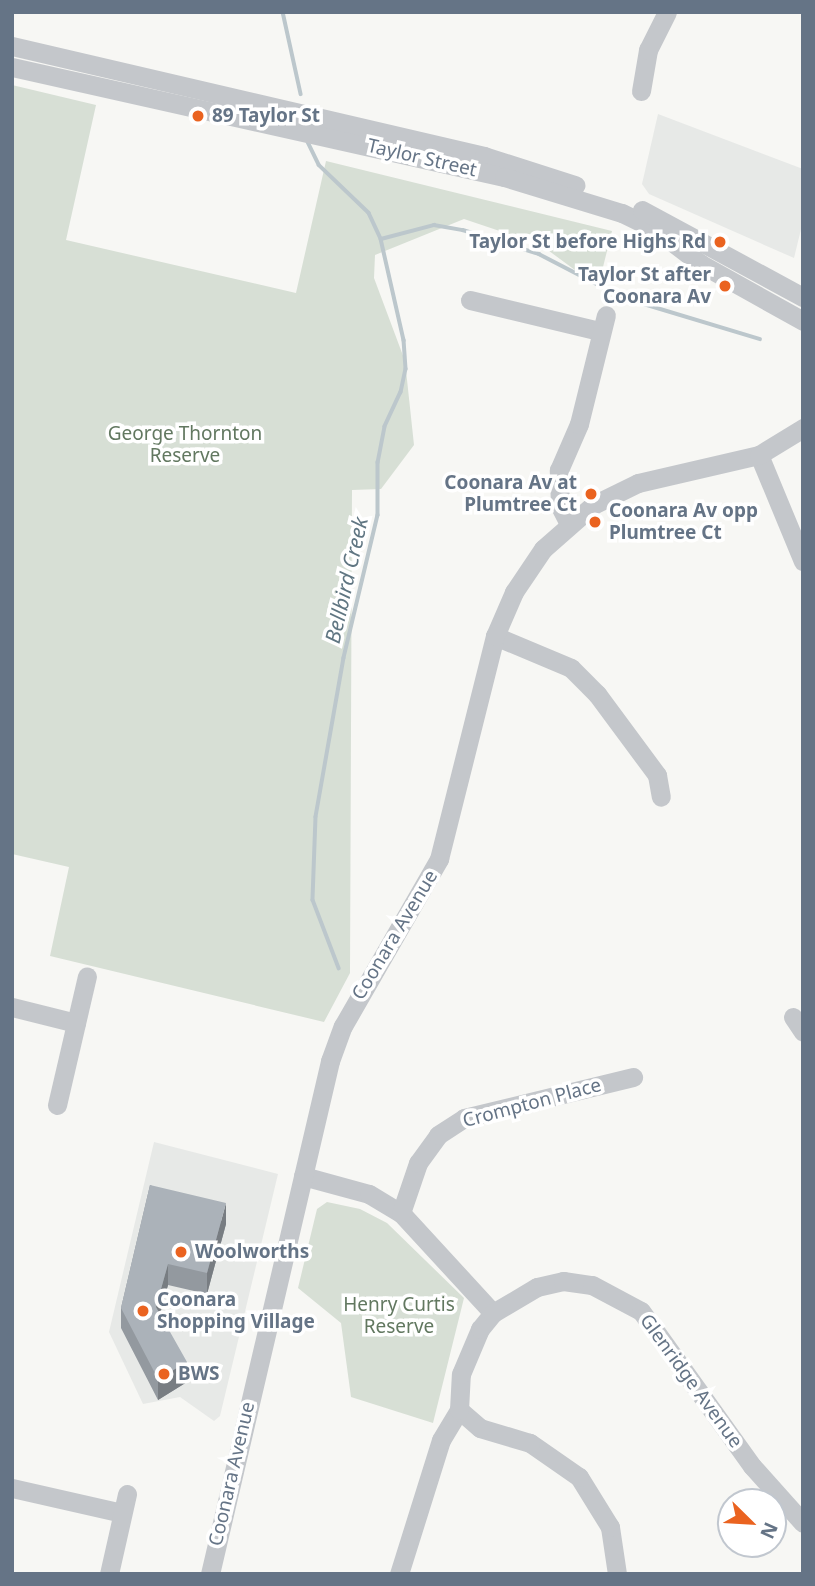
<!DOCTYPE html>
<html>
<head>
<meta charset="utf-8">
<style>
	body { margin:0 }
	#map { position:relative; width:815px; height:1586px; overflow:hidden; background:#f7f7f4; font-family:"Noto Sans",sans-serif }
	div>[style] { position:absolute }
	.built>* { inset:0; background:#e7e9e7 }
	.green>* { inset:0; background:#d7dfd5 }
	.stream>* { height:3.5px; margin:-1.75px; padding:0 1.75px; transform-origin:1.75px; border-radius:1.75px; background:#bcc7cc }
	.minor>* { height:19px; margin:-9.5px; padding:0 9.5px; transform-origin:9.5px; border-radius:9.5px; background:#c4c7cb }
	.wall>* { inset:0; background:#93999f }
	.shaded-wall>* { inset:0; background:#787d82 }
	.building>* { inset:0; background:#abb2b9 }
	.dots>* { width:19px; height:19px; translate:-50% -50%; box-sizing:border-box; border:4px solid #fff; border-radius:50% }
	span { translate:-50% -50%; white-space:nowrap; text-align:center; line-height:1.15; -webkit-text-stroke:7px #fff; paint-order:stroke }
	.poi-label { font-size:19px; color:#657486; font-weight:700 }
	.left { translate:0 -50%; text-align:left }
	.right { translate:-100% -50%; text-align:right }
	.street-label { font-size:19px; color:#657486 }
	.park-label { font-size:19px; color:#627860 }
	.water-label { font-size:21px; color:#607682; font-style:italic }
	.frame { position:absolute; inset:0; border:14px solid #657486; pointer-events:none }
	.north { position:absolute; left:717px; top:1488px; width:70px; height:70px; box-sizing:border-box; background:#fff; border:2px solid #c1c7cf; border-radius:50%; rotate:114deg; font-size:19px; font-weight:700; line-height:28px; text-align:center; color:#657486 }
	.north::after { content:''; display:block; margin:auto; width:24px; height:32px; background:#ea6320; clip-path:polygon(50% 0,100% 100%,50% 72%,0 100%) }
</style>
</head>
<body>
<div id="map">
	<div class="built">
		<div style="clip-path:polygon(658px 114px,803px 169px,803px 221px,794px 258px,649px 194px,642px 184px)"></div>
		<div style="clip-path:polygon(154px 1142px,278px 1174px,220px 1416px,214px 1421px,180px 1397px,143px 1404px,109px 1332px)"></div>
	</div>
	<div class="green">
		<div style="clip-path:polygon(12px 85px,96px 105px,66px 240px,296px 293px,326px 161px,612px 231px,598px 287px,541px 245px,464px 219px,375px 255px,374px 278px,405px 361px,414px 445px,381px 489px,352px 490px,350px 973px,324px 1022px,50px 956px,69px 867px,12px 854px)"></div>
		<div style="clip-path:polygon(327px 1202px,360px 1209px,387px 1223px,464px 1298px,433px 1423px,351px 1397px,341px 1323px,298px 1288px,317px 1209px)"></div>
	</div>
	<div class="stream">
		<div style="left:283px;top:12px;width:84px;rotate:77.6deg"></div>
		<div style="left:308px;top:142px;width:25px;rotate:64deg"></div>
		<div style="left:319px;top:165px;width:69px;rotate:43.8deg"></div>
		<div style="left:369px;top:213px;width:29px;rotate:65deg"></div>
		<div style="left:381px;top:239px;width:104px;rotate:77.2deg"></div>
		<div style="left:404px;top:340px;width:29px;rotate:86deg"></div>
		<div style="left:406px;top:369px;width:24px;rotate:102deg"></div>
		<div style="left:401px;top:392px;width:38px;rotate:115deg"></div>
		<div style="left:385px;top:427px;width:36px;rotate:101deg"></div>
		<div style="left:378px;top:462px;width:53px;rotate:90deg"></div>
		<div style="left:378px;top:515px;width:147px;rotate:103.4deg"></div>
		<div style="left:344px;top:658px;width:161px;rotate:100deg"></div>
		<div style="left:316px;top:817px;width:83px;rotate:92.1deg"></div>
		<div style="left:313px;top:900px;width:73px;rotate:69.1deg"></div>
		<div style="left:381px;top:239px;width:55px;rotate:-14.8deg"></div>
		<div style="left:434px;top:225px;width:29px;rotate:10deg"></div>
		<div style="left:463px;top:230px;width:80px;rotate:17.5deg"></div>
		<div style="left:539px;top:254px;width:96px;rotate:27.4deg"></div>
		<div style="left:624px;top:298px;width:142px;rotate:16.8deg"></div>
	</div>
	<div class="minor">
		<div style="left:12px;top:46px;width:485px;rotate:13.1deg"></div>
		<div style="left:484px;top:156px;width:96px;rotate:17.7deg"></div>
		<div style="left:12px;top:67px;width:504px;rotate:12.6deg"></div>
		<div style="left:504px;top:177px;width:123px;rotate:17deg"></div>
		<div style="left:622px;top:213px;width:37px;rotate:26deg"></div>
		<div style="left:655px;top:229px;width:58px;rotate:37.3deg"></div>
		<div style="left:701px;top:264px;width:117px;rotate:29.2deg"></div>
		<div style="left:641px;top:91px;width:42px;rotate:-80.3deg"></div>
		<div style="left:648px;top:50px;width:42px;rotate:-63.4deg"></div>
		<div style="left:642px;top:210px;width:183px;rotate:28.4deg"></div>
		<div style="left:470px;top:300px;width:133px;rotate:13.5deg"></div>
		<div style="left:759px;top:455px;width:115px;rotate:67.5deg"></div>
		<div style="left:569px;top:524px;width:20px;rotate:-117deg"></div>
		<div style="left:560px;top:506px;width:36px;rotate:-92deg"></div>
		<div style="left:559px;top:470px;width:50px;rotate:-66.5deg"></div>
		<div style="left:579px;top:424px;width:112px;rotate:-76.1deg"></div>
		<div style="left:495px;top:636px;width:82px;rotate:22.8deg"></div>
		<div style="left:571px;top:668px;width:37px;rotate:45deg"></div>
		<div style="left:597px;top:694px;width:101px;rotate:53.5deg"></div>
		<div style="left:657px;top:775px;width:22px;rotate:80deg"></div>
		<div style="left:12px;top:1007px;width:66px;rotate:14deg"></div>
		<div style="left:793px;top:1017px;width:18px;rotate:56deg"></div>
		<div style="left:57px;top:1105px;width:132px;rotate:-76.9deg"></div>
		<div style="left:303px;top:1176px;width:68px;rotate:15.3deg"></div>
		<div style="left:369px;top:1194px;width:37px;rotate:31deg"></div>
		<div style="left:401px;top:1213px;width:136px;rotate:47.4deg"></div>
		<div style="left:401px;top:1213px;width:53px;rotate:-71.2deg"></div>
		<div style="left:418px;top:1163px;width:34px;rotate:-54deg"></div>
		<div style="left:438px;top:1135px;width:31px;rotate:-33deg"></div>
		<div style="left:464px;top:1118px;width:174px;rotate:-13.6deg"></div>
		<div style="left:12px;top:1488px;width:113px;rotate:12.8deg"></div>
		<div style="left:109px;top:1574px;width:82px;rotate:-77.3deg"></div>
		<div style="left:210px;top:1574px;width:527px;rotate:-76.83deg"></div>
		<div style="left:330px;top:1061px;width:37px;rotate:-70deg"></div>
		<div style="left:343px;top:1026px;width:193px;rotate:-60.1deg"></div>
		<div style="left:439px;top:859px;width:230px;rotate:-75.9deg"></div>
		<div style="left:495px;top:636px;width:48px;rotate:-66.6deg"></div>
		<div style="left:514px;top:592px;width:52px;rotate:-56deg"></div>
		<div style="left:543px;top:549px;width:67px;rotate:-41.3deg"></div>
		<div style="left:593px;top:505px;width:50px;rotate:-26.1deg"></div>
		<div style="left:638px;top:483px;width:124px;rotate:-13deg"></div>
		<div style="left:759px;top:455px;width:52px;rotate:-31.5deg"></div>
		<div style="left:399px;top:1574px;width:140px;rotate:-72.6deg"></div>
		<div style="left:441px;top:1440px;width:35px;rotate:-59deg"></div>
		<div style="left:617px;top:1574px;width:48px;rotate:-98.5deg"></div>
		<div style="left:610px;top:1527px;width:59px;rotate:-121.8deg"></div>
		<div style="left:579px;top:1477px;width:60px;rotate:-145.2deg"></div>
		<div style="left:530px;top:1443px;width:52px;rotate:-163.3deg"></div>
		<div style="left:480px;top:1428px;width:28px;rotate:-139deg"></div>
		<div style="left:459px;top:1410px;width:36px;rotate:-87deg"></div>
		<div style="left:461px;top:1374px;width:49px;rotate:-67.1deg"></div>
		<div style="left:480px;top:1329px;width:21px;rotate:-51deg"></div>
		<div style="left:493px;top:1313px;width:51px;rotate:-30.6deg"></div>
		<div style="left:537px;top:1287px;width:27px;rotate:-13deg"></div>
		<div style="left:563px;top:1281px;width:29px;rotate:8deg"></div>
		<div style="left:592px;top:1285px;width:55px;rotate:28deg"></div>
		<div style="left:641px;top:1311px;width:191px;rotate:54.4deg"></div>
		<div style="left:752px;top:1466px;width:76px;rotate:48.2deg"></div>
	</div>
	<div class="wall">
		<div style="clip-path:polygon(150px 1185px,226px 1224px,207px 1294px,168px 1285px,160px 1314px,187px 1382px,158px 1400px,121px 1328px,121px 1308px)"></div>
	</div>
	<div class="shaded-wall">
		<div style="clip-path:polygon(226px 1203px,226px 1224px,207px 1294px,207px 1273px)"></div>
		<div style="clip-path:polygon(168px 1264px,168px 1285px,156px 1328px,156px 1307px)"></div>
		<div style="clip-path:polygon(187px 1362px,187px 1382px,158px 1400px,158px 1379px)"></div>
	</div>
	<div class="building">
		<div style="clip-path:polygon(150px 1185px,226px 1203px,207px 1273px,168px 1264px,156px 1307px,187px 1362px,158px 1379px,121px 1308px)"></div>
	</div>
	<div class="dots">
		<div style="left:198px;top:116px;background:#ea6320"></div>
		<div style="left:720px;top:242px;background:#ea6320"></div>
		<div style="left:725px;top:286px;background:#ea6320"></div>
		<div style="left:591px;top:494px;background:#ea6320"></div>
		<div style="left:595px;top:522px;background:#ea6320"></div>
		<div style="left:181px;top:1252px;background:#ea6320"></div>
		<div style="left:143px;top:1311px;background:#ea6320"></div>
		<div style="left:164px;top:1374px;background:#ea6320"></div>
	</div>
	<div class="poi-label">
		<span class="left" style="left:212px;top:116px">89 Taylor St</span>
		<span class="right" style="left:706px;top:242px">Taylor St before Highs Rd</span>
		<span class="right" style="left:711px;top:286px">Taylor St after<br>Coonara Av</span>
		<span class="right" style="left:577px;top:494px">Coonara Av at<br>Plumtree Ct</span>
		<span class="left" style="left:609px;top:522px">Coonara Av opp<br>Plumtree Ct</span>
		<span class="left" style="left:195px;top:1252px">Woolworths</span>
		<span class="left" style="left:157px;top:1311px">Coonara<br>Shopping Village</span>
		<span class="left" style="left:178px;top:1374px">BWS</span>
	</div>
	<div class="street-label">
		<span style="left:422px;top:158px;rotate:13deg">Taylor Street</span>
		<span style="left:395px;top:935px;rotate:-59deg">Coonara Avenue</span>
		<span style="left:532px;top:1103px;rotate:-15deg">Crompton Place</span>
		<span style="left:691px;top:1381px;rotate:54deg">Glenridge Avenue</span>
		<span style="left:232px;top:1474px;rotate:-77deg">Coonara Avenue</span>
	</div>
	<div class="park-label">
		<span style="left:185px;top:445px">George Thornton<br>Reserve</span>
		<span style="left:399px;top:1316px">Henry Curtis<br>Reserve</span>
	</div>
	<div class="water-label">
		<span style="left:346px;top:580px;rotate:-77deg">Bellbird Creek</span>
	</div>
	<div class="frame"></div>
	<div class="north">N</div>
</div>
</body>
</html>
